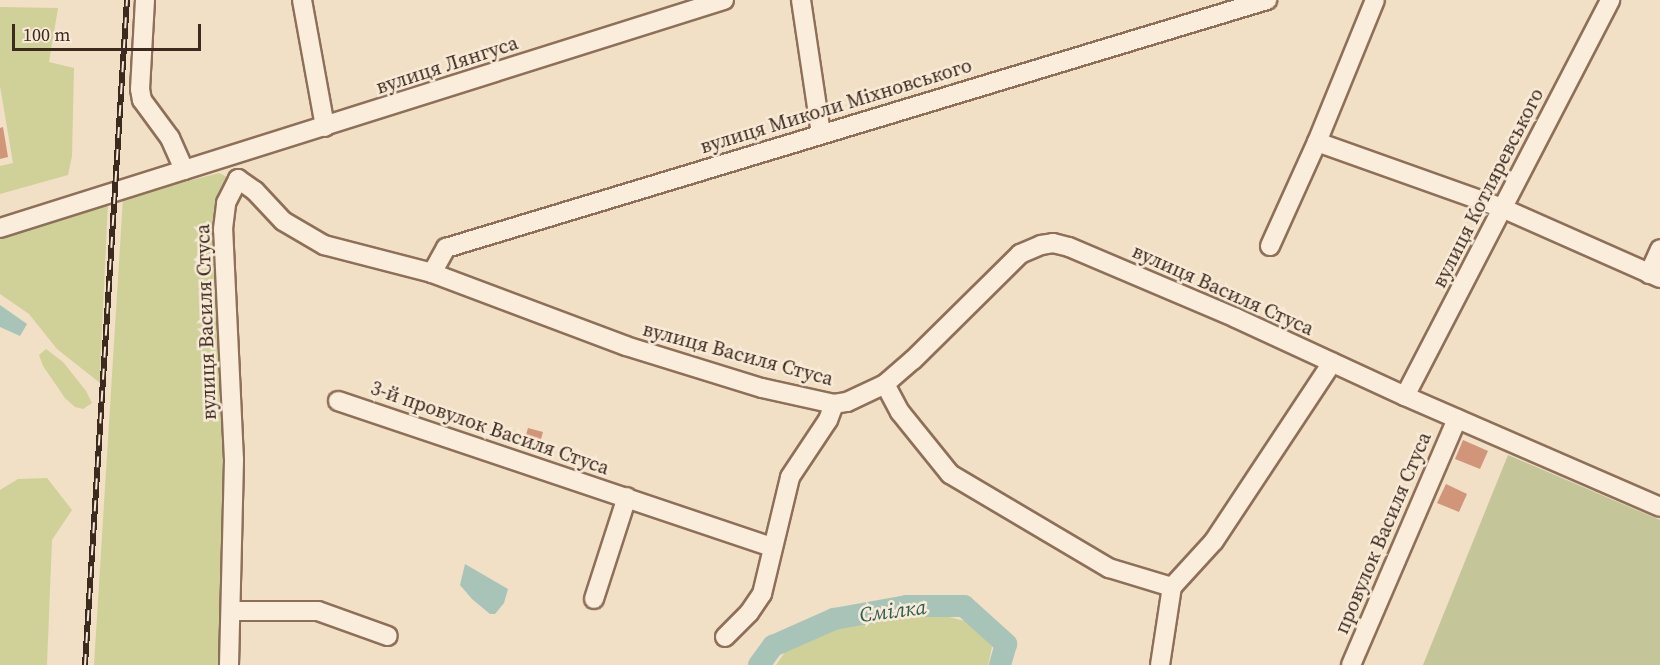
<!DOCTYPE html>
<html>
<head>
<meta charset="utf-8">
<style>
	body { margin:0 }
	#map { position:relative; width:1660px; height:665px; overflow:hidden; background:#f1dfc6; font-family:"Source Serif 4",serif }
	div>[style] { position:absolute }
	.green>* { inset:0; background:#d0d099 }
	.cemetery>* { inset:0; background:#c4c598 }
	.water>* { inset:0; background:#a8c4b9 }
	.river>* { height:22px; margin:-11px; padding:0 11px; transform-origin:11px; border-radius:11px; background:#a8c4b9 }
	.building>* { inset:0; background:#d1957a }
	.roads { filter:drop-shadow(2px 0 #8e705a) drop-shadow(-2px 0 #8e705a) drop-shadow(0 2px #8e705a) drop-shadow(0 -2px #8e705a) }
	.minor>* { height:18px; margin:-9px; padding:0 9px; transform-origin:9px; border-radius:9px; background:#fbeddb }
	.rail>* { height:6px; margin-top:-3px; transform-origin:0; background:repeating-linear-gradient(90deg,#f8ead7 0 11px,#3d2a1f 0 22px); box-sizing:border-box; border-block:2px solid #3d2a1f }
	span { translate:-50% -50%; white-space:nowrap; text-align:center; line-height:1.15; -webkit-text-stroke:5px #f8ead7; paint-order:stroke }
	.street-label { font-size:20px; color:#3d2a1f }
	.water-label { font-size:21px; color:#2e5e55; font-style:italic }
	.scale { position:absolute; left:12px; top:24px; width:189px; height:27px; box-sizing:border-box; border:3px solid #3d2a1f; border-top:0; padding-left:8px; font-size:18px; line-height:21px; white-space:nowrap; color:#3d2a1f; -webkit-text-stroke:4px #f8ead7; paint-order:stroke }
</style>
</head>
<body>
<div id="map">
	<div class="green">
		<div style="clip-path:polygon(0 7px,58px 8px,49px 62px,74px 68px,72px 156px,68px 175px,0 194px,0 166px,13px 163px,0 86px)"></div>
		<div style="clip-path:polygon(219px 173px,229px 178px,218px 225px,223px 436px,219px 665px,94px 665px,123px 198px)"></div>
		<div style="clip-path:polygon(108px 203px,101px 349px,100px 383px,57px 349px,29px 314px,0 294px,0 238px)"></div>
		<div style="clip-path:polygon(46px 349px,63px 362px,86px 391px,92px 403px,83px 409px,75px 407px,65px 398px,43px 366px,39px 355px)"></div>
		<div style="clip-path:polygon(47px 478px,72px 510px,52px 540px,47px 665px,0 665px,0 490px,18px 479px)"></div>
		<div style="clip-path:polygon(898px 604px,996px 629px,988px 665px,776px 665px,796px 636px)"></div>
	</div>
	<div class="cemetery">
		<div style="clip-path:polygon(1508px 455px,1660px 520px,1660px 665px,1423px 665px)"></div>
	</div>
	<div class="water">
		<div style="clip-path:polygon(0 305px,27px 324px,20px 336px,0 327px)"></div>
		<div style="clip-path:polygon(465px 564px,508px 589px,504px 603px,495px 614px,490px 614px,472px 599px,460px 585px)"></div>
	</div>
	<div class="river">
		<div style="left:759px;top:665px;width:24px;rotate:-54deg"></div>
		<div style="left:773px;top:646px;width:67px;rotate:-23.9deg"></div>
		<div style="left:834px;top:619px;width:74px;rotate:-10.1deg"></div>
		<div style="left:907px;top:606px;width:57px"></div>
		<div style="left:964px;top:606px;width:57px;rotate:42.1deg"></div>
		<div style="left:1006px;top:644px;width:22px;rotate:106deg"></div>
	</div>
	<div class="building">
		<div style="clip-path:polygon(3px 127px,8px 157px,0 159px,0 128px)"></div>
		<div style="clip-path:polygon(528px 428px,543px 432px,539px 446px,524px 442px)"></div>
		<div style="clip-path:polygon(1463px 440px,1488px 451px,1480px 469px,1455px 459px)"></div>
		<div style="clip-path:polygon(1446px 484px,1467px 494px,1459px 512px,1437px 503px)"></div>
	</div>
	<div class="roads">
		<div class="minor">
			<div style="left:145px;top:0;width:89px;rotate:93.2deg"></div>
			<div style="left:140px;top:89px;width:11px;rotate:80deg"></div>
			<div style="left:142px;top:100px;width:47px;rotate:53.6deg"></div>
			<div style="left:170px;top:138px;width:35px;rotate:66deg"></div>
			<div style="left:302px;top:0;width:129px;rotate:79.7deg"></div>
			<div style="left:801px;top:0;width:135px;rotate:81.5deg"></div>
			<div style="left:1317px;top:142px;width:196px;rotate:19.6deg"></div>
			<div style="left:1502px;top:208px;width:173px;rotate:23.9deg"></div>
			<div style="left:0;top:228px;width:759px;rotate:-17.48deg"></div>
			<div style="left:1270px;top:246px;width:114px;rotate:-65.7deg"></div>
			<div style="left:1317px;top:142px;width:153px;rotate:-67.8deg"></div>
			<div style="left:432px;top:273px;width:29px;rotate:-61deg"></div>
			<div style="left:446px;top:248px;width:858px;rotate:-16.81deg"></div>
			<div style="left:1649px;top:274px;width:27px;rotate:-66deg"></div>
			<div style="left:885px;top:384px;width:32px;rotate:62deg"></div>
			<div style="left:900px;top:412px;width:80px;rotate:51.1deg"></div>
			<div style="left:950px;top:474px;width:185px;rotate:30.6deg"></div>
			<div style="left:1109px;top:568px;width:66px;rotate:16.8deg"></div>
			<div style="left:1405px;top:396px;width:446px;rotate:-62.6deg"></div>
			<div style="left:338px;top:401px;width:458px;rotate:18.6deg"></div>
			<div style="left:594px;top:599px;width:107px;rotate:-72.1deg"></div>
			<div style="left:231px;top:611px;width:87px"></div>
			<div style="left:318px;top:611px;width:74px;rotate:19.7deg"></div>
			<div style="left:725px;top:637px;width:34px;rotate:-45deg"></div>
			<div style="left:749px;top:613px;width:23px;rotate:-56deg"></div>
			<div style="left:762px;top:594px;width:120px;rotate:-76.5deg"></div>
			<div style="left:790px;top:477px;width:69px;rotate:-56.3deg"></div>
			<div style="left:828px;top:420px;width:17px;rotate:-69deg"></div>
			<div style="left:229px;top:665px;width:205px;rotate:-88.6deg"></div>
			<div style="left:234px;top:460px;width:231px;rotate:-92.7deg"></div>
			<div style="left:223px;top:229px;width:26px;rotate:-83deg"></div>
			<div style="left:226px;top:203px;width:27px;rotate:-63deg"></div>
			<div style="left:238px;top:179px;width:21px;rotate:35deg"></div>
			<div style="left:255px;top:191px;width:41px;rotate:47deg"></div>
			<div style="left:283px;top:221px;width:48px;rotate:30.3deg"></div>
			<div style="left:324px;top:245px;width:112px;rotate:14.5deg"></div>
			<div style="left:432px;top:273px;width:207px;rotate:20.6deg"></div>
			<div style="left:626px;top:346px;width:142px;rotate:17.2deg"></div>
			<div style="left:762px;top:388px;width:74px;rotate:12.5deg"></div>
			<div style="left:834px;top:404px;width:13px;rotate:-9deg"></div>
			<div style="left:847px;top:402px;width:42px;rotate:-25.3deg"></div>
			<div style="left:885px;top:384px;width:37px;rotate:-41deg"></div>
			<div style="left:913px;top:360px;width:151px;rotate:-44.7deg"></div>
			<div style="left:1020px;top:254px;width:23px;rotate:-23deg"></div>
			<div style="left:1041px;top:245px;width:12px;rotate:-9deg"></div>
			<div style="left:1053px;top:243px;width:16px;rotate:14deg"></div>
			<div style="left:1069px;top:247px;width:181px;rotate:23deg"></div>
			<div style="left:1236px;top:318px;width:186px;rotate:24.8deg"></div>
			<div style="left:1405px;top:396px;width:278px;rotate:23.5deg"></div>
			<div style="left:1160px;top:665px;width:79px;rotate:-81.3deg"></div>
			<div style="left:1172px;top:587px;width:62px;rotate:-47.6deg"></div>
			<div style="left:1214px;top:541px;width:214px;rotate:-56.5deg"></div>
			<div style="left:1351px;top:665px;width:268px;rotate:-66.7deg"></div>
		</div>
	</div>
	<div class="rail">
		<div style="left:85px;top:665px;width:666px;rotate:-86.39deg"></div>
	</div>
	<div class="street-label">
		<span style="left:447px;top:65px;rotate:-18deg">вулиця Лянгуса</span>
		<span style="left:836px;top:106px;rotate:-17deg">вулиця Миколи Міхновського</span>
		<span style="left:1488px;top:188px;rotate:-63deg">вулиця Котляревського</span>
		<span style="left:1223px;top:290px;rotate:24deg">вулиця Василя Стуса</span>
		<span style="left:206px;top:322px;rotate:-92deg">вулиця Василя Стуса</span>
		<span style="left:738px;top:354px;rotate:15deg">вулиця Василя Стуса</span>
		<span style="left:490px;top:428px;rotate:19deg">3-й провулок Василя Стуса</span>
		<span style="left:1383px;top:533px;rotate:-67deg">провулок Василя Стуса</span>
	</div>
	<div class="water-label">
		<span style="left:893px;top:611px;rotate:-7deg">Смілка</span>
	</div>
	<div class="scale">100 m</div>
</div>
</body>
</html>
